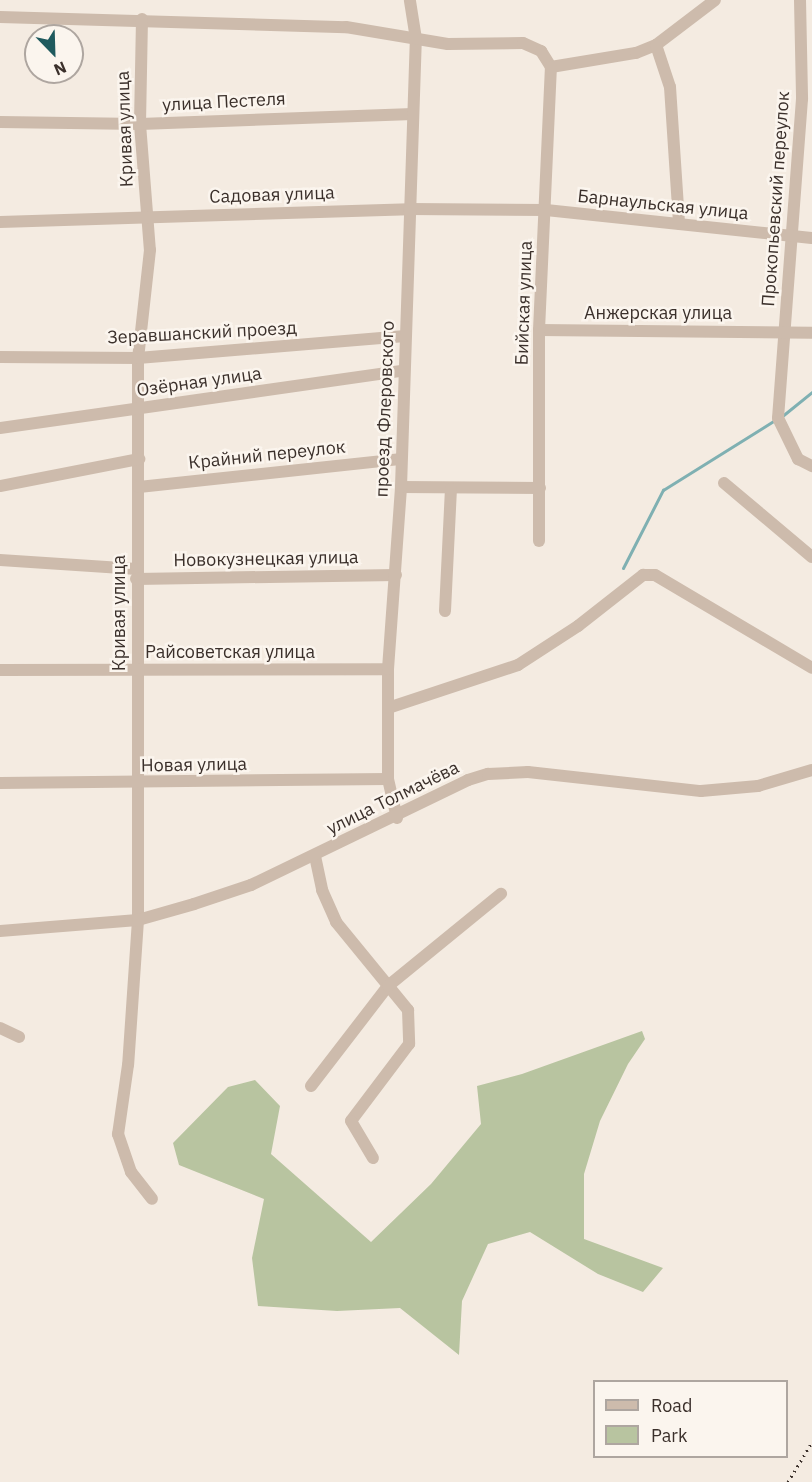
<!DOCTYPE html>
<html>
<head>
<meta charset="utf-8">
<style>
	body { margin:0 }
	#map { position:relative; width:812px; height:1482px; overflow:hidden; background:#f4ebe1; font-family:"IBM Plex Sans",sans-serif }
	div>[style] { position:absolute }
	.green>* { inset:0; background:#b8c4a0 }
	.stream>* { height:3px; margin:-1.5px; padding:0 1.5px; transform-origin:1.5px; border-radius:1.5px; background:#7fb0b2 }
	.minor>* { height:12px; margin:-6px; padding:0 6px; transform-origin:6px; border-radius:6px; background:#cdbbac }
	.rail>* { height:3px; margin-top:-1.5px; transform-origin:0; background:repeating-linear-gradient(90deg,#3b302b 0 1.5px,transparent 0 6px) }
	span { translate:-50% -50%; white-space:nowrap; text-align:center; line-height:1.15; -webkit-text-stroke:5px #fbf5ee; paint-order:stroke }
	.street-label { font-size:18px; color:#3b302b }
	.legend { position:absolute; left:593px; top:1380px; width:195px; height:78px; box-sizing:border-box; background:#fbf5ee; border:2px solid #aea6a0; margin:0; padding:8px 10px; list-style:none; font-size:18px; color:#3b302b }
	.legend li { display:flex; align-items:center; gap:12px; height:30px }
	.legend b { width:30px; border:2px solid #aea6a0 }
	.north { position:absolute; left:24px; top:24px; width:60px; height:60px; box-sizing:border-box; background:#fbf5ee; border:2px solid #aea6a0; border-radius:50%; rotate:157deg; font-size:16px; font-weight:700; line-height:24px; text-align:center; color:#3b302b }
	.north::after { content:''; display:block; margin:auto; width:21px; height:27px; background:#1f5a5e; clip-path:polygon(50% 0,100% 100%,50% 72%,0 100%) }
</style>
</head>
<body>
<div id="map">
	<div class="green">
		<div style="clip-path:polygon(642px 1031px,645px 1039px,628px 1064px,600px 1121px,584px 1174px,584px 1239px,663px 1268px,643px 1292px,598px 1274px,530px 1232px,488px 1244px,462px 1301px,459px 1355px,400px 1308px,337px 1311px,258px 1306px,252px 1258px,264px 1199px,179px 1165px,173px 1143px,228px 1087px,255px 1080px,280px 1106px,271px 1154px,371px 1242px,431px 1184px,481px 1124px,477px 1086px,522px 1074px)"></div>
	</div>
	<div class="stream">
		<div style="left:781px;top:417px;width:40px;rotate:-39deg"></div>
		<div style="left:623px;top:568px;width:88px;rotate:-62.9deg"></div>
		<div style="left:663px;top:490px;width:132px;rotate:-32deg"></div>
	</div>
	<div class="minor">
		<div style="left:800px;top:0;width:99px;rotate:88.8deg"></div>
		<div style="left:802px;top:99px;width:320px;rotate:94.3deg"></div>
		<div style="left:778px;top:418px;width:46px;rotate:64deg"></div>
		<div style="left:798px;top:459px;width:16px;rotate:27deg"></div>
		<div style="left:0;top:17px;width:346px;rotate:1.7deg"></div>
		<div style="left:346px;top:27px;width:103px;rotate:9.5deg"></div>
		<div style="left:448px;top:44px;width:75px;rotate:-0.8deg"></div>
		<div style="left:523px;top:43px;width:20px;rotate:24deg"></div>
		<div style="left:541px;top:51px;width:19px;rotate:58deg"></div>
		<div style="left:551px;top:67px;width:86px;rotate:-9.4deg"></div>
		<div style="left:636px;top:53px;width:22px;rotate:-22deg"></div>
		<div style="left:656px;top:45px;width:74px;rotate:-37.3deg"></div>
		<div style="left:142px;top:19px;width:105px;rotate:91.1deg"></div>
		<div style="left:140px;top:124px;width:126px;rotate:85.5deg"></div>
		<div style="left:150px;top:250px;width:109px;rotate:96.3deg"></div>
		<div style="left:138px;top:358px;width:562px;rotate:90deg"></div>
		<div style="left:138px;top:920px;width:145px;rotate:93.9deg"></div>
		<div style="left:128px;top:1065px;width:70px;rotate:98.2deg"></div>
		<div style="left:118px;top:1134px;width:40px;rotate:71.1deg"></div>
		<div style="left:131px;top:1172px;width:34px;rotate:52deg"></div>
		<div style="left:656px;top:45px;width:44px;rotate:71.6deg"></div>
		<div style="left:670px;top:87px;width:137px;rotate:86.2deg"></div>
		<div style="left:0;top:122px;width:140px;rotate:0.8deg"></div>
		<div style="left:140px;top:124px;width:273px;rotate:-2.1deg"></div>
		<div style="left:0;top:222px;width:409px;rotate:-1.8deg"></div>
		<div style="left:409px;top:209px;width:137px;rotate:0.4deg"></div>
		<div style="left:546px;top:210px;width:267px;rotate:6deg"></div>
		<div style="left:539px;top:330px;width:273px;rotate:0.6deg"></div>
		<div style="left:0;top:357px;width:138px;rotate:0.4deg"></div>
		<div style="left:138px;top:358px;width:268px;rotate:-4.7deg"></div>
		<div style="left:0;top:428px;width:407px;rotate:-8.1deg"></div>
		<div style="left:724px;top:483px;width:115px;rotate:40.1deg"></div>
		<div style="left:0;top:486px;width:142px;rotate:-11deg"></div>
		<div style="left:139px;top:487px;width:262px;rotate:-6.1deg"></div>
		<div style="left:401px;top:487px;width:139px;rotate:0.4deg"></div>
		<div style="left:539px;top:541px;width:211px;rotate:-90deg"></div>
		<div style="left:539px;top:330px;width:263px;rotate:-87.4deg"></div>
		<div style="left:0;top:560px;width:137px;rotate:3.8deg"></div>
		<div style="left:136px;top:579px;width:260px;rotate:-0.9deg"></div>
		<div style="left:445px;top:611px;width:122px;rotate:-87.2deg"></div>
		<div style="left:0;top:670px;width:388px;rotate:-0.1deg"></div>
		<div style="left:388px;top:708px;width:137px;rotate:-18.3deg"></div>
		<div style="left:518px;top:665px;width:72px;rotate:-33deg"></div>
		<div style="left:578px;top:626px;width:83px;rotate:-38.1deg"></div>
		<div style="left:643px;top:575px;width:12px"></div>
		<div style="left:655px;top:575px;width:182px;rotate:30.6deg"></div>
		<div style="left:0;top:783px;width:388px;rotate:-0.6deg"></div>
		<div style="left:397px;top:818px;width:40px;rotate:-103deg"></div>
		<div style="left:388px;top:779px;width:110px;rotate:-90deg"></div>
		<div style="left:388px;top:669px;width:182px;rotate:-85.9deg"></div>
		<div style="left:401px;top:487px;width:448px;rotate:-88.1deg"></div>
		<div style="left:416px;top:39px;width:39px;rotate:-99deg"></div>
		<div style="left:315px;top:856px;width:35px;rotate:78deg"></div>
		<div style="left:322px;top:890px;width:35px;rotate:66deg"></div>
		<div style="left:336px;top:922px;width:114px;rotate:50.7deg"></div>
		<div style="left:408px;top:1010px;width:34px;rotate:88deg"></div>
		<div style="left:409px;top:1044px;width:96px;rotate:127deg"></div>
		<div style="left:351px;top:1121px;width:43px;rotate:59.3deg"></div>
		<div style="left:0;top:931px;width:138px;rotate:-4.6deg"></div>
		<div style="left:138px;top:920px;width:58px;rotate:-15.9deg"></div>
		<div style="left:194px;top:904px;width:60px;rotate:-18.4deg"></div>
		<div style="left:251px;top:885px;width:241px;rotate:-25.8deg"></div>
		<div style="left:468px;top:780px;width:21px;rotate:-17deg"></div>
		<div style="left:488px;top:774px;width:40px;rotate:-2.9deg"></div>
		<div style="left:528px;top:772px;width:174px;rotate:6.3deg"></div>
		<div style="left:701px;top:791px;width:57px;rotate:-5deg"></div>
		<div style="left:758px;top:786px;width:56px;rotate:-16.5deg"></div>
		<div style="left:0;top:1028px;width:21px;rotate:25deg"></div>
		<div style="left:311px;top:1086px;width:126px;rotate:-52.4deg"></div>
		<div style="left:388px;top:986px;width:146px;rotate:-39.2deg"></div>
	</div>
	<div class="rail">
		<div style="left:788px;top:1482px;width:47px;rotate:-59deg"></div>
	</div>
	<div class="street-label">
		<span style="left:224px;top:102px;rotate:-3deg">улица Пестеля</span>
		<span style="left:125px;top:129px;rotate:-92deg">Кривая улица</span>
		<span style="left:272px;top:195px;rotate:-2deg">Садовая улица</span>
		<span style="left:776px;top:199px;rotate:-86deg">Прокопьевский переулок</span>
		<span style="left:663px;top:205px;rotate:6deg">Барнаульская улица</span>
		<span style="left:524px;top:303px;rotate:-88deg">Бийская улица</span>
		<span style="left:658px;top:313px">Анжерская улица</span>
		<span style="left:202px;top:333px;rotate:-3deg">Зеравшанский проезд</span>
		<span style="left:199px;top:382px;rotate:-8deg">Озёрная улица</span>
		<span style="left:385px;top:409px;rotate:-88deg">проезд Флеровского</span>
		<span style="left:267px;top:455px;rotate:-6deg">Крайний переулок</span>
		<span style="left:266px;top:559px;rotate:-1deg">Новокузнецкая улица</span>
		<span style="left:119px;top:613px;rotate:-90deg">Кривая улица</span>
		<span style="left:230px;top:652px">Райсоветская улица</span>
		<span style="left:194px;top:765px;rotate:-1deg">Новая улица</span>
		<span style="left:393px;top:798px;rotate:-26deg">улица Толмачёва</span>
	</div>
	<ul class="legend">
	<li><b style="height:8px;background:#cdbbac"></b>Road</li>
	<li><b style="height:16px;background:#b8c4a0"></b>Park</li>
	</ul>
	<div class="north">N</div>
</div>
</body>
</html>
